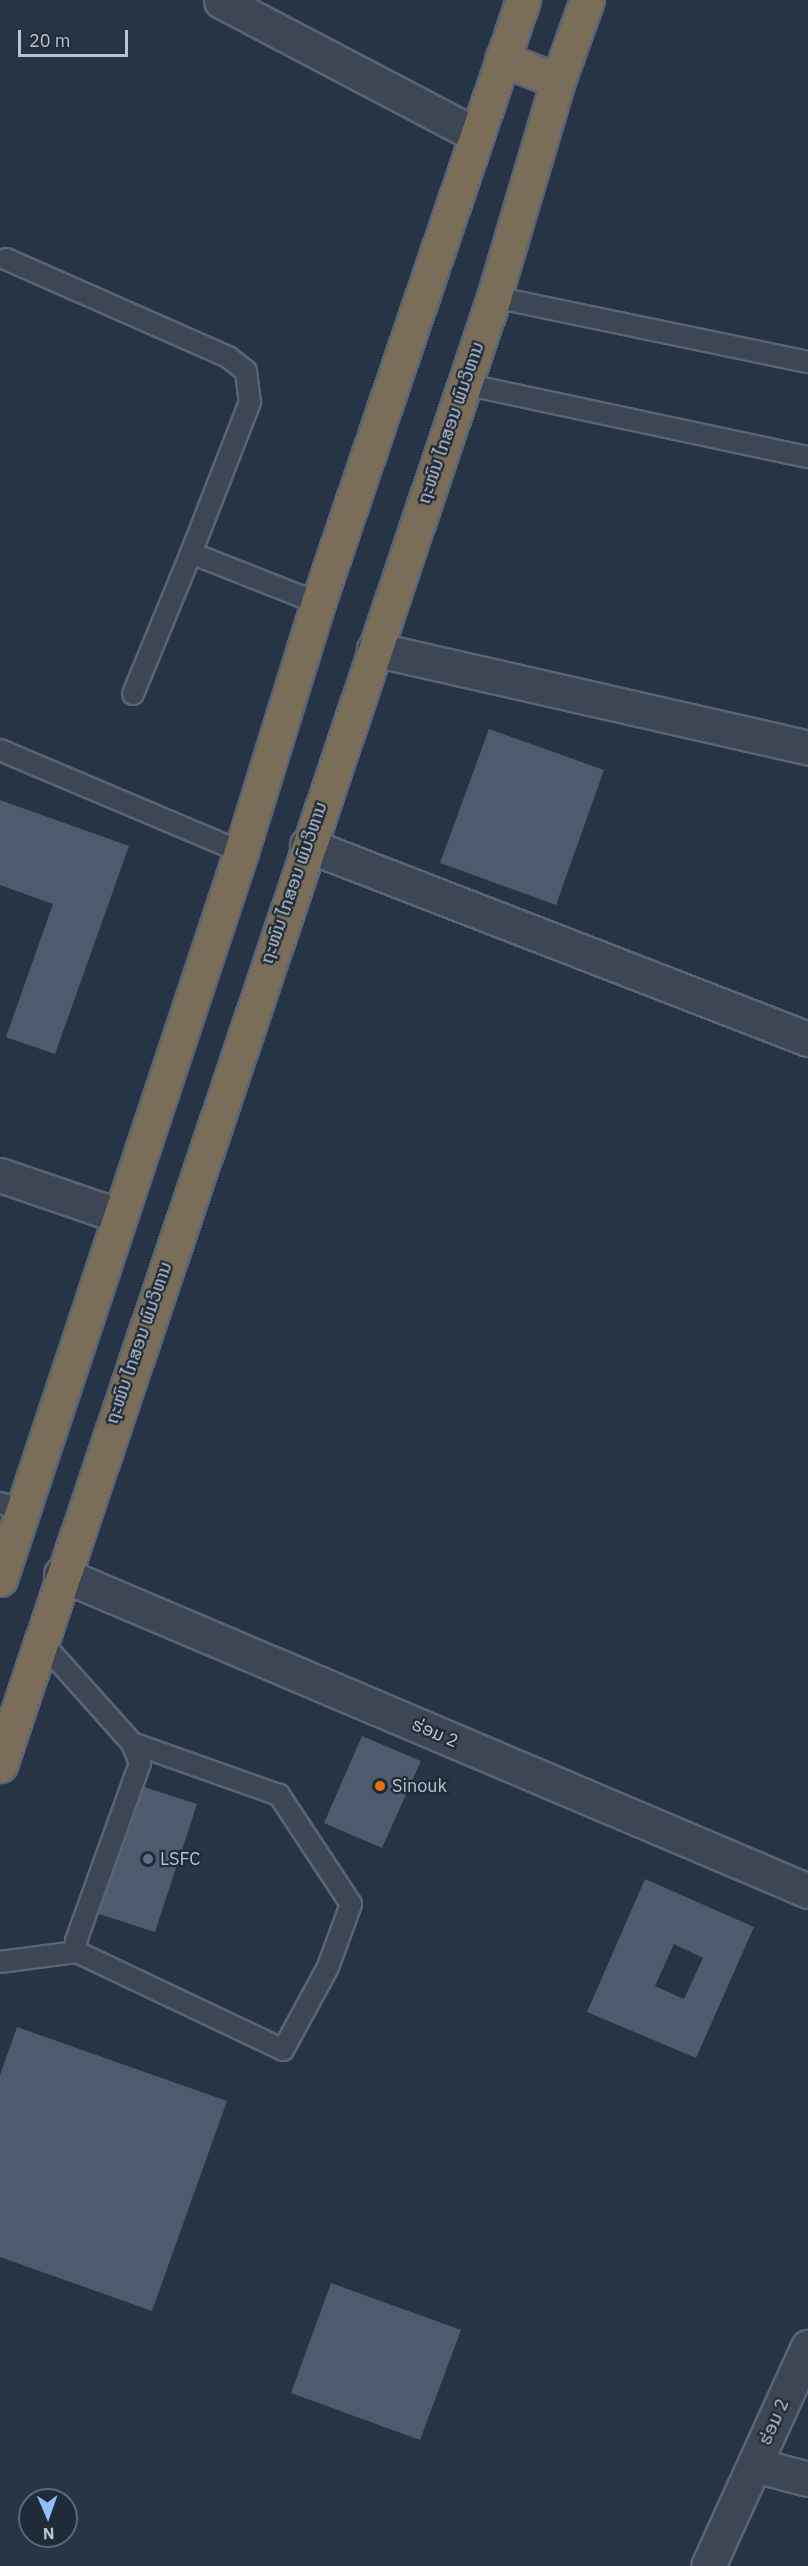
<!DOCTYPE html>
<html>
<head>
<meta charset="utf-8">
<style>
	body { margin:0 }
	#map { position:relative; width:808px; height:2566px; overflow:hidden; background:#273445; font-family:"IBM Plex Sans","Noto Sans Lao",sans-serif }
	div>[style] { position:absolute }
	.building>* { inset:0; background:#4e5b6e }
	.roads { filter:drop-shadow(2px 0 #5a6472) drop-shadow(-2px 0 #5a6472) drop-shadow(0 2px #5a6472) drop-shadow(0 -2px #5a6472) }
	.lane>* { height:20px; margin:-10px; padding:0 10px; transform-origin:10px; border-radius:10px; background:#3c4654 }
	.street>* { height:33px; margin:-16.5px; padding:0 16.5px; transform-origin:16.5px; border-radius:16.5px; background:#3c4654 }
	.highway>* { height:33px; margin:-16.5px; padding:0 16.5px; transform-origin:16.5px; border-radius:16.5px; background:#7a6d59 }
	.dots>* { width:16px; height:16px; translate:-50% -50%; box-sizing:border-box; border:3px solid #202b3a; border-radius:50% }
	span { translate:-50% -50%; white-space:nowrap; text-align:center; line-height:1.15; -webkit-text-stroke:4.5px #202b3a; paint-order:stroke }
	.street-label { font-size:18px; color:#bac2ce }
	.poi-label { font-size:18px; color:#bac2ce }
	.left { translate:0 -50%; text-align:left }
	.north { position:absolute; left:18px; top:2488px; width:60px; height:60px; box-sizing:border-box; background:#202b3a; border:2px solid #5e6775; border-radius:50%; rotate:178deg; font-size:16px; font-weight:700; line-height:24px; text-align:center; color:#bac2ce }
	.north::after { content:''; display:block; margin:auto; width:21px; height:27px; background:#92bcfa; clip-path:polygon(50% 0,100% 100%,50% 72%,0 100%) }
	.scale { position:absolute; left:18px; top:30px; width:110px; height:27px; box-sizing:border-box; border:3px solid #bac2ce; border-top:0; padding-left:8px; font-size:18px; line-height:21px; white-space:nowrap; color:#bac2ce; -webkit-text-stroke:4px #202b3a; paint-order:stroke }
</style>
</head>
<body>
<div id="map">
	<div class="building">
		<div style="clip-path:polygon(489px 729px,604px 770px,556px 905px,440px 863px)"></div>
		<div style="clip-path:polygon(0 800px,129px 846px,55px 1054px,6px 1037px,53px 904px,0 885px)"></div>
		<div style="clip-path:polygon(362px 1736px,421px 1761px,382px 1848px,324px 1823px)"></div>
		<div style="clip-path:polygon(141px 1786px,197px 1804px,155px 1932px,99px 1914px)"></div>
		<div style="clip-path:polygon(evenodd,645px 1879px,754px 1927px,696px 2058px,587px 2012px,645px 1879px,674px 1944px,703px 1958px,684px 1999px,655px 1986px,674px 1944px)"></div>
		<div style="clip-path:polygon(17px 2027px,227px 2101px,152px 2311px,0 2257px,0 2075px)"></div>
		<div style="clip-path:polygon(331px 2283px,461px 2330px,420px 2440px,291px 2393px)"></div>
	</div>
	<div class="roads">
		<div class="lane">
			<div style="left:6px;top:259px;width:243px;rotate:23.8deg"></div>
			<div style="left:228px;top:357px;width:23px;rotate:38deg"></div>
			<div style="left:246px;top:371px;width:31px;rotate:83deg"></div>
			<div style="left:250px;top:402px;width:162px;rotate:111.3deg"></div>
			<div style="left:494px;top:297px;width:321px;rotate:11.7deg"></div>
			<div style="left:464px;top:384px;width:352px;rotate:12deg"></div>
			<div style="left:133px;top:694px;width:152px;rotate:-67.6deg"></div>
			<div style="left:191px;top:553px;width:136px;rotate:21.5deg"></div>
			<div style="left:0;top:750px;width:262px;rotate:22.9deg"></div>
			<div style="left:0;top:1503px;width:23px;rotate:18deg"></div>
			<div style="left:77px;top:1952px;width:228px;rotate:25.4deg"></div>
			<div style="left:283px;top:2050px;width:94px;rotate:-61.5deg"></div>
			<div style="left:328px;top:1967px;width:67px;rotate:-69.9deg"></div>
			<div style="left:351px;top:1904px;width:131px;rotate:-123.4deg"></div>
			<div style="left:279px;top:1795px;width:156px;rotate:-160.5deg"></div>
			<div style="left:0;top:1962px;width:78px;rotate:-7.4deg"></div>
			<div style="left:77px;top:1952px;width:11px;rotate:-95deg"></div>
			<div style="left:76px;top:1941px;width:189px;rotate:-70.2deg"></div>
			<div style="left:140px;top:1763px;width:22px;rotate:-112deg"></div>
			<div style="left:132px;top:1743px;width:138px;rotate:-131.8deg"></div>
		</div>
		<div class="street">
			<div style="left:221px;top:1px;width:288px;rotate:27.7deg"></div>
			<div style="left:374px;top:649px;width:445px;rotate:12.8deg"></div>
			<div style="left:307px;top:845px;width:537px;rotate:21.17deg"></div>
			<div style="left:0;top:1175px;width:124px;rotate:18.9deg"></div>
			<div style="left:61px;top:1574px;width:811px;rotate:22.99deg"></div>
			<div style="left:755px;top:2465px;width:55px;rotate:14.8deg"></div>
			<div style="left:708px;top:2566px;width:241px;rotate:-65.5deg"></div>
		</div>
		<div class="highway">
			<div style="left:502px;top:59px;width:60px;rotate:21.4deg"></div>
			<div style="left:0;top:1579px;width:766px;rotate:-71.66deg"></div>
			<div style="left:241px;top:852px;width:261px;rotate:-72.8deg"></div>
			<div style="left:318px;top:603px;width:637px;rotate:-71.22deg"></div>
			<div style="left:0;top:1765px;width:1549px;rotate:-71.4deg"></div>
			<div style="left:494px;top:297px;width:225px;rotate:-73.5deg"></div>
			<div style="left:558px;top:81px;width:86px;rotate:-70.3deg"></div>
		</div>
	</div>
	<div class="dots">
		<div style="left:380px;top:1786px;background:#e8710a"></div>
		<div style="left:148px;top:1859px;background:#5c6f8a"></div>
	</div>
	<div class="street-label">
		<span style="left:451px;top:423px;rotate:-71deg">ຖະໜົນ ໄກສອນ ພົມວິຫານ</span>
		<span style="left:294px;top:883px;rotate:-71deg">ຖະໜົນ ໄກສອນ ພົມວິຫານ</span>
		<span style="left:139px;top:1343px;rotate:-71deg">ຖະໜົນ ໄກສອນ ພົມວິຫານ</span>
		<span style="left:435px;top:1733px;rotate:23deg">ຮ່ອມ 2</span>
		<span style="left:774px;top:2422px;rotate:-66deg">ຮ່ອມ 2</span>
	</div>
	<div class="poi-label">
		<span class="left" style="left:392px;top:1786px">Sinouk</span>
		<span class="left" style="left:160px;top:1859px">LSFC</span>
	</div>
	<div class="north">N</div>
	<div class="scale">20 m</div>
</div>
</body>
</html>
